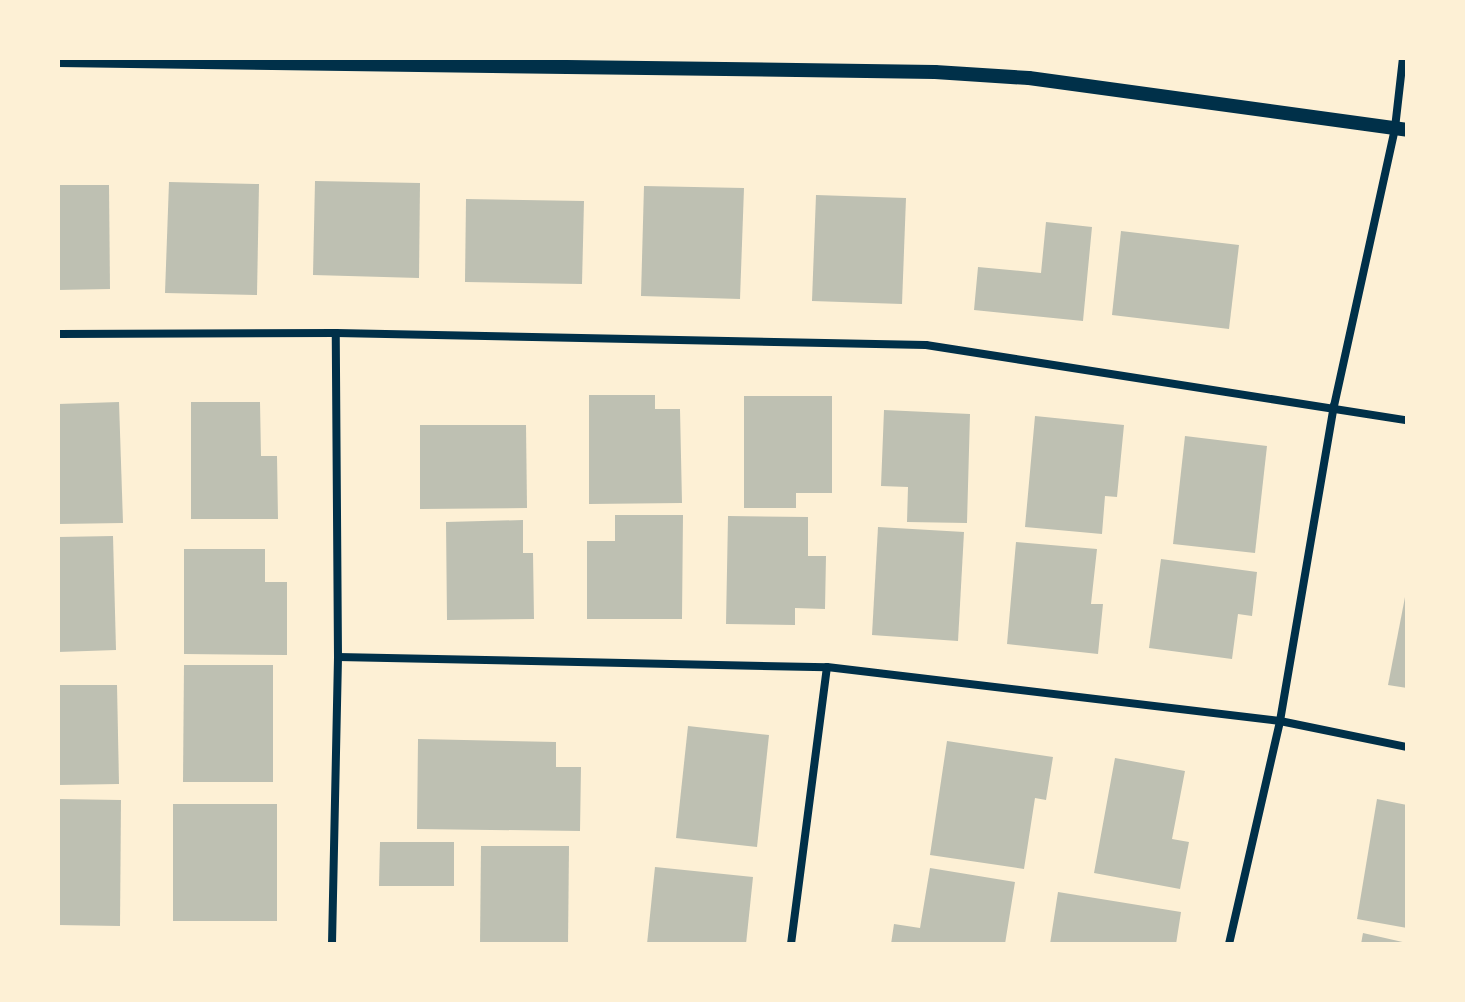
<!DOCTYPE html>
<html>
<head>
<meta charset="utf-8">
<style>
	body { margin:0 }
	#map { position:relative; width:1465px; height:1002px; overflow:hidden; background:#fdf0d5; font-family:"Golos Text",sans-serif }
	div>[style] { position:absolute }
	.building>* { inset:0; background:#bec0b2 }
	.minor>* { height:8px; margin:-4px; padding:0 4px; transform-origin:4px; border-radius:4px; background:#003049 }
	.tertiary>* { height:14px; margin:-7px; padding:0 7px; transform-origin:7px; border-radius:7px; background:#003049 }
	span { translate:-50% -50%; white-space:nowrap; text-align:center; line-height:1.15; -webkit-text-stroke:8px #fdf0d5; paint-order:stroke }
	.frame { position:absolute; inset:0; border:60px solid #fdf0d5; pointer-events:none }
</style>
</head>
<body>
<div id="map">
	<div class="building">
		<div style="clip-path:polygon(315px 181px,420px 183px,419px 278px,313px 275px)"></div>
		<div style="clip-path:polygon(169px 182px,259px 184px,257px 295px,165px 293px)"></div>
		<div style="clip-path:polygon(58px 185px,109px 185px,110px 289px,58px 290px)"></div>
		<div style="clip-path:polygon(644px 186px,744px 188px,740px 299px,641px 296px)"></div>
		<div style="clip-path:polygon(816px 195px,906px 198px,902px 304px,812px 301px)"></div>
		<div style="clip-path:polygon(466px 199px,584px 201px,582px 284px,465px 282px)"></div>
		<div style="clip-path:polygon(1046px 222px,1092px 227px,1083px 321px,974px 310px,978px 267px,1041px 273px)"></div>
		<div style="clip-path:polygon(1121px 231px,1239px 245px,1229px 329px,1112px 315px)"></div>
		<div style="clip-path:polygon(589px 395px,655px 395px,655px 409px,680px 409px,682px 503px,589px 504px)"></div>
		<div style="clip-path:polygon(744px 396px,832px 396px,832px 493px,796px 493px,796px 508px,744px 508px)"></div>
		<div style="clip-path:polygon(119px 402px,123px 523px,58px 524px,58px 404px)"></div>
		<div style="clip-path:polygon(191px 402px,260px 402px,261px 456px,277px 456px,278px 519px,191px 519px)"></div>
		<div style="clip-path:polygon(884px 410px,970px 414px,967px 523px,907px 522px,908px 487px,881px 486px)"></div>
		<div style="clip-path:polygon(1035px 416px,1124px 425px,1117px 497px,1105px 496px,1102px 534px,1025px 527px)"></div>
		<div style="clip-path:polygon(420px 425px,526px 425px,527px 508px,420px 509px)"></div>
		<div style="clip-path:polygon(1185px 436px,1267px 446px,1255px 553px,1173px 544px)"></div>
		<div style="clip-path:polygon(615px 515px,683px 515px,682px 619px,587px 619px,587px 541px,615px 541px)"></div>
		<div style="clip-path:polygon(728px 516px,808px 517px,808px 556px,826px 556px,825px 609px,795px 608px,795px 625px,726px 624px)"></div>
		<div style="clip-path:polygon(523px 520px,523px 553px,533px 553px,534px 619px,447px 620px,446px 522px)"></div>
		<div style="clip-path:polygon(878px 527px,964px 532px,958px 641px,872px 635px)"></div>
		<div style="clip-path:polygon(113px 536px,116px 650px,58px 652px,58px 537px)"></div>
		<div style="clip-path:polygon(1016px 542px,1097px 549px,1091px 604px,1103px 604px,1098px 654px,1007px 644px)"></div>
		<div style="clip-path:polygon(184px 549px,265px 549px,265px 582px,287px 582px,287px 655px,184px 654px)"></div>
		<div style="clip-path:polygon(1161px 559px,1257px 572px,1252px 616px,1238px 614px,1232px 659px,1149px 648px)"></div>
		<div style="clip-path:polygon(1406px 592px,1407px 592px,1407px 688px,1388px 685px)"></div>
		<div style="clip-path:polygon(184px 665px,273px 665px,273px 782px,183px 782px)"></div>
		<div style="clip-path:polygon(58px 685px,117px 685px,119px 784px,58px 785px)"></div>
		<div style="clip-path:polygon(688px 726px,769px 735px,757px 847px,676px 838px)"></div>
		<div style="clip-path:polygon(418px 739px,556px 742px,556px 767px,581px 767px,580px 831px,417px 829px)"></div>
		<div style="clip-path:polygon(947px 741px,1053px 757px,1046px 800px,1035px 798px,1024px 869px,930px 855px)"></div>
		<div style="clip-path:polygon(1115px 758px,1185px 771px,1172px 839px,1189px 842px,1180px 889px,1094px 873px)"></div>
		<div style="clip-path:polygon(58px 799px,121px 800px,120px 926px,58px 925px)"></div>
		<div style="clip-path:polygon(1377px 799px,1407px 805px,1407px 928px,1357px 919px)"></div>
		<div style="clip-path:polygon(173px 804px,277px 804px,277px 921px,173px 921px)"></div>
		<div style="clip-path:polygon(380px 842px,454px 842px,454px 886px,379px 886px)"></div>
		<div style="clip-path:polygon(481px 846px,569px 846px,568px 944px,480px 944px)"></div>
		<div style="clip-path:polygon(655px 867px,753px 877px,746px 944px,647px 944px)"></div>
		<div style="clip-path:polygon(930px 868px,1015px 882px,1005px 944px,891px 944px,894px 924px,920px 928px)"></div>
		<div style="clip-path:polygon(1058px 892px,1181px 912px,1176px 944px,1050px 944px)"></div>
		<div style="clip-path:polygon(1363px 933px,1407px 943px,1407px 944px,1361px 944px)"></div>
	</div>
	<div class="minor">
		<div style="left:58px;top:334px;width:278px;rotate:-0.2deg"></div>
		<div style="left:336px;top:333px;width:590px;rotate:1.17deg"></div>
		<div style="left:926px;top:345px;width:487px;rotate:8.9deg"></div>
		<div style="left:338px;top:657px;width:489px;rotate:1.2deg"></div>
		<div style="left:827px;top:667px;width:456px;rotate:6.8deg"></div>
		<div style="left:1280px;top:721px;width:130px;rotate:11.6deg"></div>
		<div style="left:332px;top:944px;width:287px;rotate:-88.8deg"></div>
		<div style="left:338px;top:657px;width:324px;rotate:-90.4deg"></div>
		<div style="left:791px;top:944px;width:279px;rotate:-82.6deg"></div>
		<div style="left:1229px;top:944px;width:229px;rotate:-77.1deg"></div>
		<div style="left:1280px;top:721px;width:320px;rotate:-80.3deg"></div>
		<div style="left:1334px;top:406px;width:285px;rotate:-77.6deg"></div>
		<div style="left:1395px;top:128px;width:70px;rotate:-83.5deg"></div>
	</div>
	<div class="tertiary">
		<div style="left:58px;top:60px;width:877px;rotate:0.78deg"></div>
		<div style="left:935px;top:72px;width:94px;rotate:3.7deg"></div>
		<div style="left:1029px;top:78px;width:382px;rotate:7.8deg"></div>
	</div>
	<div class="frame"></div>
</div>
</body>
</html>
